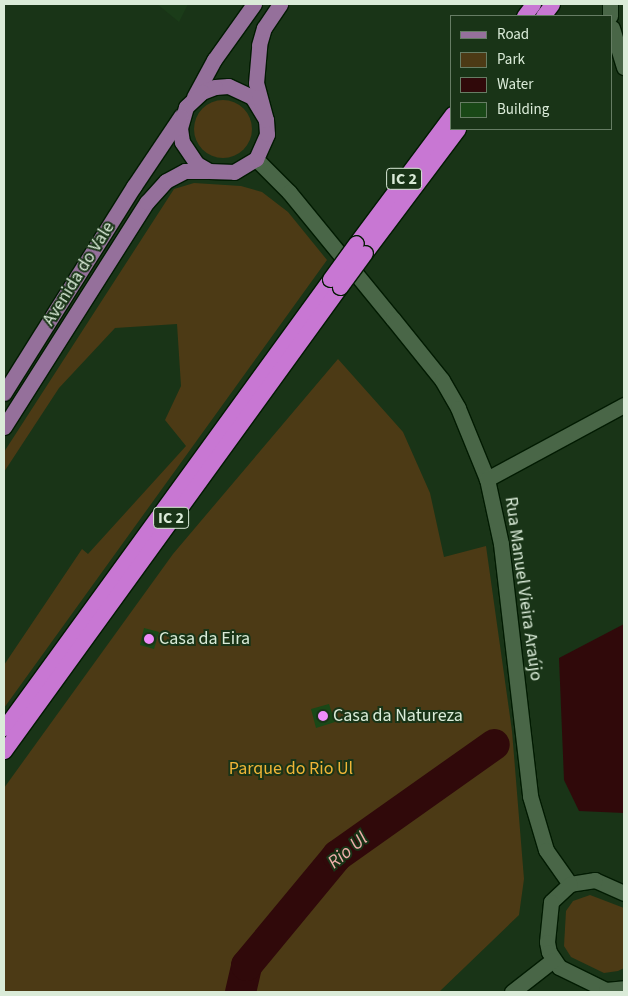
<!DOCTYPE html>
<html>
<head>
<meta charset="utf-8">
<style>
	body { margin:0 }
	#map { position:relative; width:628px; height:996px; overflow:hidden; background:#193417; font-family:"Source Sans 3",sans-serif }
	div>[style] { position:absolute }
	.built>* { inset:0; background:#1b3c19 }
	.green>* { inset:0; background:#4c3a15 }
	.round { border-radius:50% }
	.water>* { inset:0; background:#30090a }
	.river>* { height:31px; margin:-15.5px; padding:0 15.5px; transform-origin:15.5px; border-radius:15.5px; background:#30090a }
	.building>* { inset:0; background:#194817 }
	.roads { filter:drop-shadow(1px 0 #021b02) drop-shadow(-1px 0 #021b02) drop-shadow(0 1px #021b02) drop-shadow(0 -1px #021b02) }
	.minor>* { height:15px; margin:-7.5px; padding:0 7.5px; transform-origin:7.5px; border-radius:7.5px; background:#496647 }
	.major>* { height:15px; margin:-7.5px; padding:0 7.5px; transform-origin:7.5px; border-radius:7.5px; background:#95709b }
	.highway>* { height:15px; margin:-7.5px; padding:0 7.5px; transform-origin:7.5px; border-radius:7.5px; background:#c877d3 }
	.bridges { filter:drop-shadow(1px 0 #021b02) drop-shadow(-1px 0 #021b02) drop-shadow(0 1px #021b02) drop-shadow(0 -1px #021b02) }
	.highway-bridge>* { height:15px; margin:-7.5px; padding:0 7.5px; transform-origin:7.5px; border-radius:7.5px; background:#c877d3 }
	.dots>* { width:14px; height:14px; translate:-50% -50%; box-sizing:border-box; border:2px solid #193417; border-radius:50% }
	span { translate:-50% -50%; white-space:nowrap; text-align:center; line-height:1.15; -webkit-text-stroke:4px #193417; paint-order:stroke }
	.shield-label span { padding:1px 4px; background:#193417; border:1px solid; border-radius:4px; -webkit-text-stroke-width:0 }
	.shield-label { font-size:16px; color:#daebd8; font-weight:700 }
	.street-label { font-size:18px; color:#daebd8 }
	.poi-label { font-size:18px; color:#daebd8 }
	.left { translate:0 -50%; text-align:left }
	.park-label { font-size:18px; color:#efb537 }
	.water-label { font-size:19px; color:#eeafab; font-style:italic }
	.frame { position:absolute; inset:0; border:5px solid #daebd8; pointer-events:none }
	.legend { position:absolute; left:450px; top:15px; width:162px; height:115px; box-sizing:border-box; background:#193417; border:1px solid #667d64; margin:0; padding:6px 9px; list-style:none; font-size:15px; color:#daebd8 }
	.legend li { display:flex; align-items:center; gap:10px; height:25px }
	.legend b { width:25px; border:1px solid #667d64 }
</style>
</head>
<body>
<div id="map">
	<div class="built">
		<div style="clip-path:polygon(157px 4px,188px 4px,179px 22px)"></div>
	</div>
	<div class="green">
		<div class="round" style="left:194px;top:100px;width:58px;height:58px"></div>
		<div style="clip-path:polygon(194px 183px,241px 186px,262px 192px,288px 212px,327px 260px,4px 708px,4px 665px,82px 549px,88px 554px,186px 446px,165px 420px,181px 386px,177px 324px,115px 328px,59px 388px,4px 472px,4px 452px,174px 189px)"></div>
		<div style="clip-path:polygon(338px 359px,403px 432px,430px 493px,444px 557px,486px 546px,512px 731px,524px 879px,519px 915px,439px 992px,4px 992px,4px 788px,173px 554px)"></div>
		<div style="clip-path:polygon(590px 895px,624px 908px,624px 968px,618px 971px,604px 973px,571px 957px,564px 946px,566px 911px,573px 901px)"></div>
	</div>
	<div class="water">
		<div style="clip-path:polygon(624px 624px,624px 813px,579px 811px,564px 780px,559px 658px)"></div>
	</div>
	<div class="river">
		<div style="left:240px;top:992px;width:28px;rotate:-77deg"></div>
		<div style="left:246px;top:965px;width:143px;rotate:-50.4deg"></div>
		<div style="left:337px;top:855px;width:192px;rotate:-35.3deg"></div>
	</div>
	<div class="building">
		<div style="clip-path:polygon(144px 628px,159px 632px,154px 649px,140px 645px)"></div>
		<div style="clip-path:polygon(329px 704px,335px 722px,316px 728px,311px 709px)"></div>
	</div>
	<div class="roads">
		<div class="minor">
			<div style="left:610px;top:4px;width:12px;rotate:90deg"></div>
			<div style="left:612px;top:28px;width:41px;rotate:72.9deg"></div>
			<div style="left:256px;top:159px;width:47px;rotate:45deg"></div>
			<div style="left:289px;top:192px;width:164px;rotate:50.7deg"></div>
			<div style="left:393px;top:319px;width:78px;rotate:51.2deg"></div>
			<div style="left:442px;top:380px;width:32px;rotate:60deg"></div>
			<div style="left:458px;top:408px;width:77px;rotate:67.8deg"></div>
			<div style="left:487px;top:479px;width:66px;rotate:77.8deg"></div>
			<div style="left:501px;top:544px;width:254px;rotate:83.4deg"></div>
			<div style="left:530px;top:796px;width:56px;rotate:73.5deg"></div>
			<div style="left:546px;top:850px;width:42px;rotate:54.8deg"></div>
			<div style="left:487px;top:479px;width:156px;rotate:-28.4deg"></div>
			<div style="left:624px;top:893px;width:32px;rotate:-156deg"></div>
			<div style="left:595px;top:880px;width:25px;rotate:171deg"></div>
			<div style="left:570px;top:884px;width:26px;rotate:137deg"></div>
			<div style="left:551px;top:902px;width:40px;rotate:95.7deg"></div>
			<div style="left:547px;top:942px;width:10px;rotate:79deg"></div>
			<div style="left:549px;top:952px;width:18px;rotate:56deg"></div>
			<div style="left:559px;top:967px;width:52px;rotate:26.1deg"></div>
			<div style="left:606px;top:990px;width:18px;rotate:-6deg"></div>
			<div style="left:512px;top:992px;width:52px;rotate:-38deg"></div>
		</div>
		<div class="major">
			<div style="left:194px;top:97px;width:42px;rotate:-61.6deg"></div>
			<div style="left:214px;top:60px;width:69px;rotate:-54.5deg"></div>
			<div style="left:266px;top:120px;width:27px;rotate:-121deg"></div>
			<div style="left:252px;top:97px;width:26px;rotate:-155deg"></div>
			<div style="left:228px;top:86px;width:13px;rotate:176deg"></div>
			<div style="left:215px;top:87px;width:14px;rotate:159deg"></div>
			<div style="left:202px;top:92px;width:22px;rotate:137deg"></div>
			<div style="left:186px;top:107px;width:22px;rotate:106deg"></div>
			<div style="left:180px;top:128px;width:14px;rotate:82deg"></div>
			<div style="left:182px;top:142px;width:27px;rotate:56deg"></div>
			<div style="left:197px;top:164px;width:14px;rotate:30deg"></div>
			<div style="left:209px;top:171px;width:25px;rotate:2deg"></div>
			<div style="left:234px;top:172px;width:26px;rotate:-31deg"></div>
			<div style="left:256px;top:159px;width:27px;rotate:-66deg"></div>
			<div style="left:267px;top:134px;width:14px;rotate:-94deg"></div>
			<div style="left:266px;top:120px;width:38px;rotate:-105deg"></div>
			<div style="left:256px;top:83px;width:38px;rotate:-85deg"></div>
			<div style="left:259px;top:45px;width:18px;rotate:-74deg"></div>
			<div style="left:264px;top:28px;width:29px;rotate:-56deg"></div>
			<div style="left:4px;top:393px;width:244px;rotate:-57.9deg"></div>
			<div style="left:134px;top:186px;width:84px;rotate:-56.1deg"></div>
			<div style="left:4px;top:427px;width:267px;rotate:-57.6deg"></div>
			<div style="left:147px;top:202px;width:28px;rotate:-48deg"></div>
			<div style="left:166px;top:181px;width:21px;rotate:-28deg"></div>
			<div style="left:185px;top:171px;width:22px"></div>
		</div>
		<div class="highway">
			<div style="left:524px;top:16px;width:15px;rotate:-53deg"></div>
			<div style="left:543px;top:16px;width:15px;rotate:-53deg"></div>
			<div style="left:356px;top:243px;width:161px;rotate:-53.3deg"></div>
			<div style="left:365px;top:253px;width:155px;rotate:-53.1deg"></div>
			<div style="left:4px;top:728px;width:555px;rotate:-54.02deg"></div>
			<div style="left:4px;top:751px;width:573px;rotate:-54.09deg"></div>
		</div>
	</div>
	<div class="bridges">
		<div class="highway-bridge">
			<div style="left:330px;top:279px;width:44px;rotate:-54.2deg"></div>
			<div style="left:340px;top:287px;width:42px;rotate:-53.7deg"></div>
		</div>
	</div>
	<div class="dots">
		<div style="left:149px;top:639px;background:#ed8cfa"></div>
		<div style="left:323px;top:716px;background:#ed8cfa"></div>
	</div>
	<div class="shield-label">
		<span style="left:404px;top:179px">IC 2</span>
		<span style="left:171px;top:518px">IC 2</span>
	</div>
	<div class="street-label">
		<span style="left:79px;top:274px;rotate:-58deg">Avenida do Vale</span>
		<span style="left:523px;top:589px;rotate:82deg">Rua Manuel Vieira Araújo</span>
	</div>
	<div class="poi-label">
		<span class="left" style="left:159px;top:639px">Casa da Eira</span>
		<span class="left" style="left:333px;top:716px">Casa da Natureza</span>
	</div>
	<div class="park-label">
		<span style="left:291px;top:769px">Parque do Rio Ul</span>
	</div>
	<div class="water-label">
		<span style="left:348px;top:851px;rotate:-40deg">Rio Ul</span>
	</div>
	<div class="frame"></div>
	<ul class="legend">
	<li><b style="height:6px;background:#95709b"></b>Road</li>
	<li><b style="height:14px;background:#4c3a15"></b>Park</li>
	<li><b style="height:14px;background:#30090a"></b>Water</li>
	<li><b style="height:14px;background:#194817"></b>Building</li>
	</ul>
</div>
</body>
</html>
